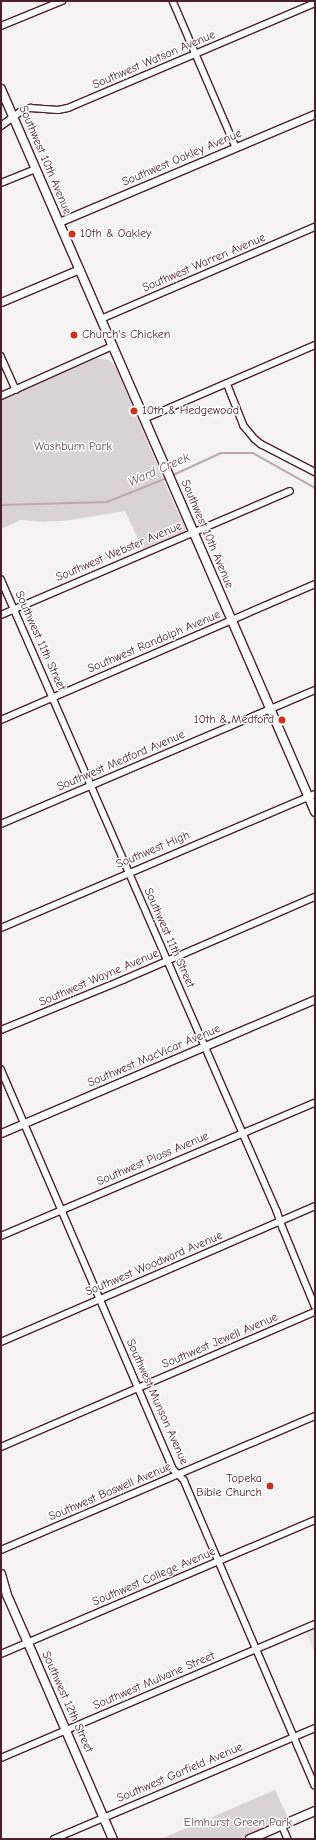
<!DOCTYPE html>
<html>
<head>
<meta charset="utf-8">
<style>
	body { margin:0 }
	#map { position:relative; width:316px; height:1840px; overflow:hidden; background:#f4f2f2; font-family:"Comic Neue",sans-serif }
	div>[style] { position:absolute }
	.built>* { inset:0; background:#e7e2e3 }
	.green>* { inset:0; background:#dbd2d5 }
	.stream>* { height:2px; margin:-1px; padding:0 1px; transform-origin:1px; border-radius:1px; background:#baa9ae }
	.roads { filter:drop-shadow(1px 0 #4a1f2b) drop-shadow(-1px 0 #4a1f2b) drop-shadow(0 1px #4a1f2b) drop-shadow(0 -1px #4a1f2b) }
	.minor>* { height:5.5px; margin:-2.75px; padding:0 2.75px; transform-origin:2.75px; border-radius:2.75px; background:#fff }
	.tertiary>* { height:7px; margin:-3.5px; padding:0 3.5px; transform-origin:3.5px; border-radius:3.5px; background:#fff }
	.secondary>* { height:8px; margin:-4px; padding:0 4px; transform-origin:4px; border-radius:4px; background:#fff }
	.dots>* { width:11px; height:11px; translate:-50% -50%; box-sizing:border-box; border:2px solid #fff; border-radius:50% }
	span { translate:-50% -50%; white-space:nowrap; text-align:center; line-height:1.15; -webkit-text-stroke:3px #fff; paint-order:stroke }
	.street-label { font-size:12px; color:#4a1f2b }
	.poi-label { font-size:12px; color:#4a1f2b }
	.left { translate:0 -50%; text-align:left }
	.right { translate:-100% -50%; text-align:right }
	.park-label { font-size:12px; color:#6e4c56 }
	.water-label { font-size:13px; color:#714f59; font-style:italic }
	.frame { position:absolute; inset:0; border:2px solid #4a1f2b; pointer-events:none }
</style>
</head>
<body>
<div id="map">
	<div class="built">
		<div style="clip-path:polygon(315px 1628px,315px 1653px,306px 1632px)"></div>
	</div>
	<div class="green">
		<div style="clip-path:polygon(97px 358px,109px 360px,116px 367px,169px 493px,186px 529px,182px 533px,143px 549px,125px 511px,71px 520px,43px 522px,21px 520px,1px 529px,1px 399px)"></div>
		<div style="clip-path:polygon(275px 1790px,288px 1818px,239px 1839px,161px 1839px)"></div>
	</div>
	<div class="stream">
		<div style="left:171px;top:476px;width:55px;rotate:-24.7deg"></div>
		<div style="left:221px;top:453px;width:32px"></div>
		<div style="left:253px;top:453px;width:71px;rotate:29.4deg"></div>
		<div style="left:1px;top:505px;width:106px;rotate:-1.6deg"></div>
		<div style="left:107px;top:502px;width:65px;rotate:-21.8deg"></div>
	</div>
	<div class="roads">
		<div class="minor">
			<div style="left:173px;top:1px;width:159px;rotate:66.7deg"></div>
			<div style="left:1px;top:26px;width:66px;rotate:-22.3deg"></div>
			<div style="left:1px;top:126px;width:24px;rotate:-36deg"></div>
			<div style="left:20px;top:112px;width:11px;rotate:-22deg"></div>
			<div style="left:30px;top:108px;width:28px;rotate:4deg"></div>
			<div style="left:58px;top:110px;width:10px;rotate:-11deg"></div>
			<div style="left:68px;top:108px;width:268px;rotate:-23deg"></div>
			<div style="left:1px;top:183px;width:37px;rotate:-22deg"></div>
			<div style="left:101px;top:319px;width:233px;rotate:-23.3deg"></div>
			<div style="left:1px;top:356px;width:37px;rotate:66deg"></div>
			<div style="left:227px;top:383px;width:46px;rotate:68.4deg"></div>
			<div style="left:244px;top:426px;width:17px;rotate:50deg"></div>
			<div style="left:255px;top:439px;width:8px;rotate:40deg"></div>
			<div style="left:261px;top:444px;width:61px;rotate:27.4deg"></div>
			<div style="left:1px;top:396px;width:123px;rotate:-24.1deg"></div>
			<div style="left:144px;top:419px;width:186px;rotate:-23.4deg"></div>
			<div style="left:1px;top:579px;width:690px;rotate:66.41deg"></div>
			<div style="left:277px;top:1211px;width:18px;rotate:71deg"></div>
			<div style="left:283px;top:1228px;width:84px;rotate:67.7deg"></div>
			<div style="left:1px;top:615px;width:314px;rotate:-23.2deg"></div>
			<div style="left:1px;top:720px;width:342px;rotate:-23.4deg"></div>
			<div style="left:1px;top:824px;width:341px;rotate:-23.1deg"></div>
			<div style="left:1px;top:928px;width:341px;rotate:-23.1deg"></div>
			<div style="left:1px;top:1030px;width:132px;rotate:-22.3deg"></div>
			<div style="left:123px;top:980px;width:209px;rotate:-23.4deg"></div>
			<div style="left:1px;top:1069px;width:435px;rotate:66.7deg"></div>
			<div style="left:173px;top:1469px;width:16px;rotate:45deg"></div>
			<div style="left:184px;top:1480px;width:332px;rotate:66.8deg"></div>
			<div style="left:1px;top:1236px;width:341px;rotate:-23deg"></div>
			<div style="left:1px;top:1342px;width:342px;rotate:-23.4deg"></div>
			<div style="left:1px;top:1447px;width:342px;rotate:-23.3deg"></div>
			<div style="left:1px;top:1550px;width:341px;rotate:-23.1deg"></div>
			<div style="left:1px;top:1654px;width:341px;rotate:-23.1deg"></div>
			<div style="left:1px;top:1758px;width:341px;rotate:-23.1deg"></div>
			<div style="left:282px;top:1825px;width:15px;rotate:67deg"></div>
			<div style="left:54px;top:1839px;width:284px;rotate:-23deg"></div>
		</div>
		<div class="tertiary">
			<div style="left:59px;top:222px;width:278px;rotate:-22.9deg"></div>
			<div style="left:1px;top:302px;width:85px;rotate:-22.9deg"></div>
			<div style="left:1px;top:1133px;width:341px;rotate:-23.1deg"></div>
		</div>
		<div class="secondary">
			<div style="left:1px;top:89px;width:788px;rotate:66.52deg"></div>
			<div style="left:1px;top:1574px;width:22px;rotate:74deg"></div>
			<div style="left:7px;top:1595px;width:52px;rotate:66.4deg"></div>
			<div style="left:28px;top:1643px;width:214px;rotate:66.6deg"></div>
			<div style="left:250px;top:1839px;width:71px;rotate:-23.3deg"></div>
		</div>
	</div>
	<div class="dots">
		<div style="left:72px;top:234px;background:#c8321e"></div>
		<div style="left:74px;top:335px;background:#c8321e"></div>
		<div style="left:134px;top:411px;background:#c8321e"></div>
		<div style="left:282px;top:720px;background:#c8321e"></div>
		<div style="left:270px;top:1486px;background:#c8321e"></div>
	</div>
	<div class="street-label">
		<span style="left:154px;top:60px;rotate:-23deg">Southwest Watson Avenue</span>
		<span style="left:182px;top:158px;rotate:-23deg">Southwest Oakley Avenue</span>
		<span style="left:45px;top:160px;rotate:67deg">Southwest 10th Avenue</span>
		<span style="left:204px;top:263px;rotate:-23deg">Southwest Warren Avenue</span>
		<span style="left:207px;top:534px;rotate:67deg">Southwest 10th Avenue</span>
		<span style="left:119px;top:552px;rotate:-23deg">Southwest Webster Avenue</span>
		<span style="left:40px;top:641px;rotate:66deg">Southwest 11th Street</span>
		<span style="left:154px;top:642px;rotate:-23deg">Southwest Randolph Avenue</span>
		<span style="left:121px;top:761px;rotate:-23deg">Southwest Medford Avenue</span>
		<span style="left:153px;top:850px;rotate:-23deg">Southwest High</span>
		<span style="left:169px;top:938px;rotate:66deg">Southwest 11th Street</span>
		<span style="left:99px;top:978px;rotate:-23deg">Southwest Wayne Avenue</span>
		<span style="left:154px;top:1056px;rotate:-23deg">Southwest MacVicar Avenue</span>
		<span style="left:153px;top:1159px;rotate:-23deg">Southwest Plass Avenue</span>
		<span style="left:154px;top:1264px;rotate:-23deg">Southwest Woodward Avenue</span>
		<span style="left:220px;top:1341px;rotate:-23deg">Southwest Jewell Avenue</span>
		<span style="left:157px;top:1402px;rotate:66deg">Southwest Munson Avenue</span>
		<span style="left:110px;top:1492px;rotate:-23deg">Southwest Boswell Avenue</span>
		<span style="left:154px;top:1577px;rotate:-23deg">Southwest College Avenue</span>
		<span style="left:154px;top:1681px;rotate:-23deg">Southwest Mulvane Street</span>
		<span style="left:67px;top:1702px;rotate:66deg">Southwest 12th Street</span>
		<span style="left:180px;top:1773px;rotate:-23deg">Southwest Garfield Avenue</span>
	</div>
	<div class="poi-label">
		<span class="left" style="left:80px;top:234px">10th &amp; Oakley</span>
		<span class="left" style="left:82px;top:335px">Church's Chicken</span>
		<span class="left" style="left:142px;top:411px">10th &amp; Hedgewood</span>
		<span class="right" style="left:274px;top:720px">10th &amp; Medford</span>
		<span class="right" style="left:262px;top:1486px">Topeka<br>Bible Church</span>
	</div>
	<div class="park-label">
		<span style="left:73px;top:447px">Washburn Park</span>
		<span style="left:238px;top:1823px">Elmhurst Green Park</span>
	</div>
	<div class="water-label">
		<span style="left:159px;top:470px;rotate:-24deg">Ward Creek</span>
	</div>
	<div class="frame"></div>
</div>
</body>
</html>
